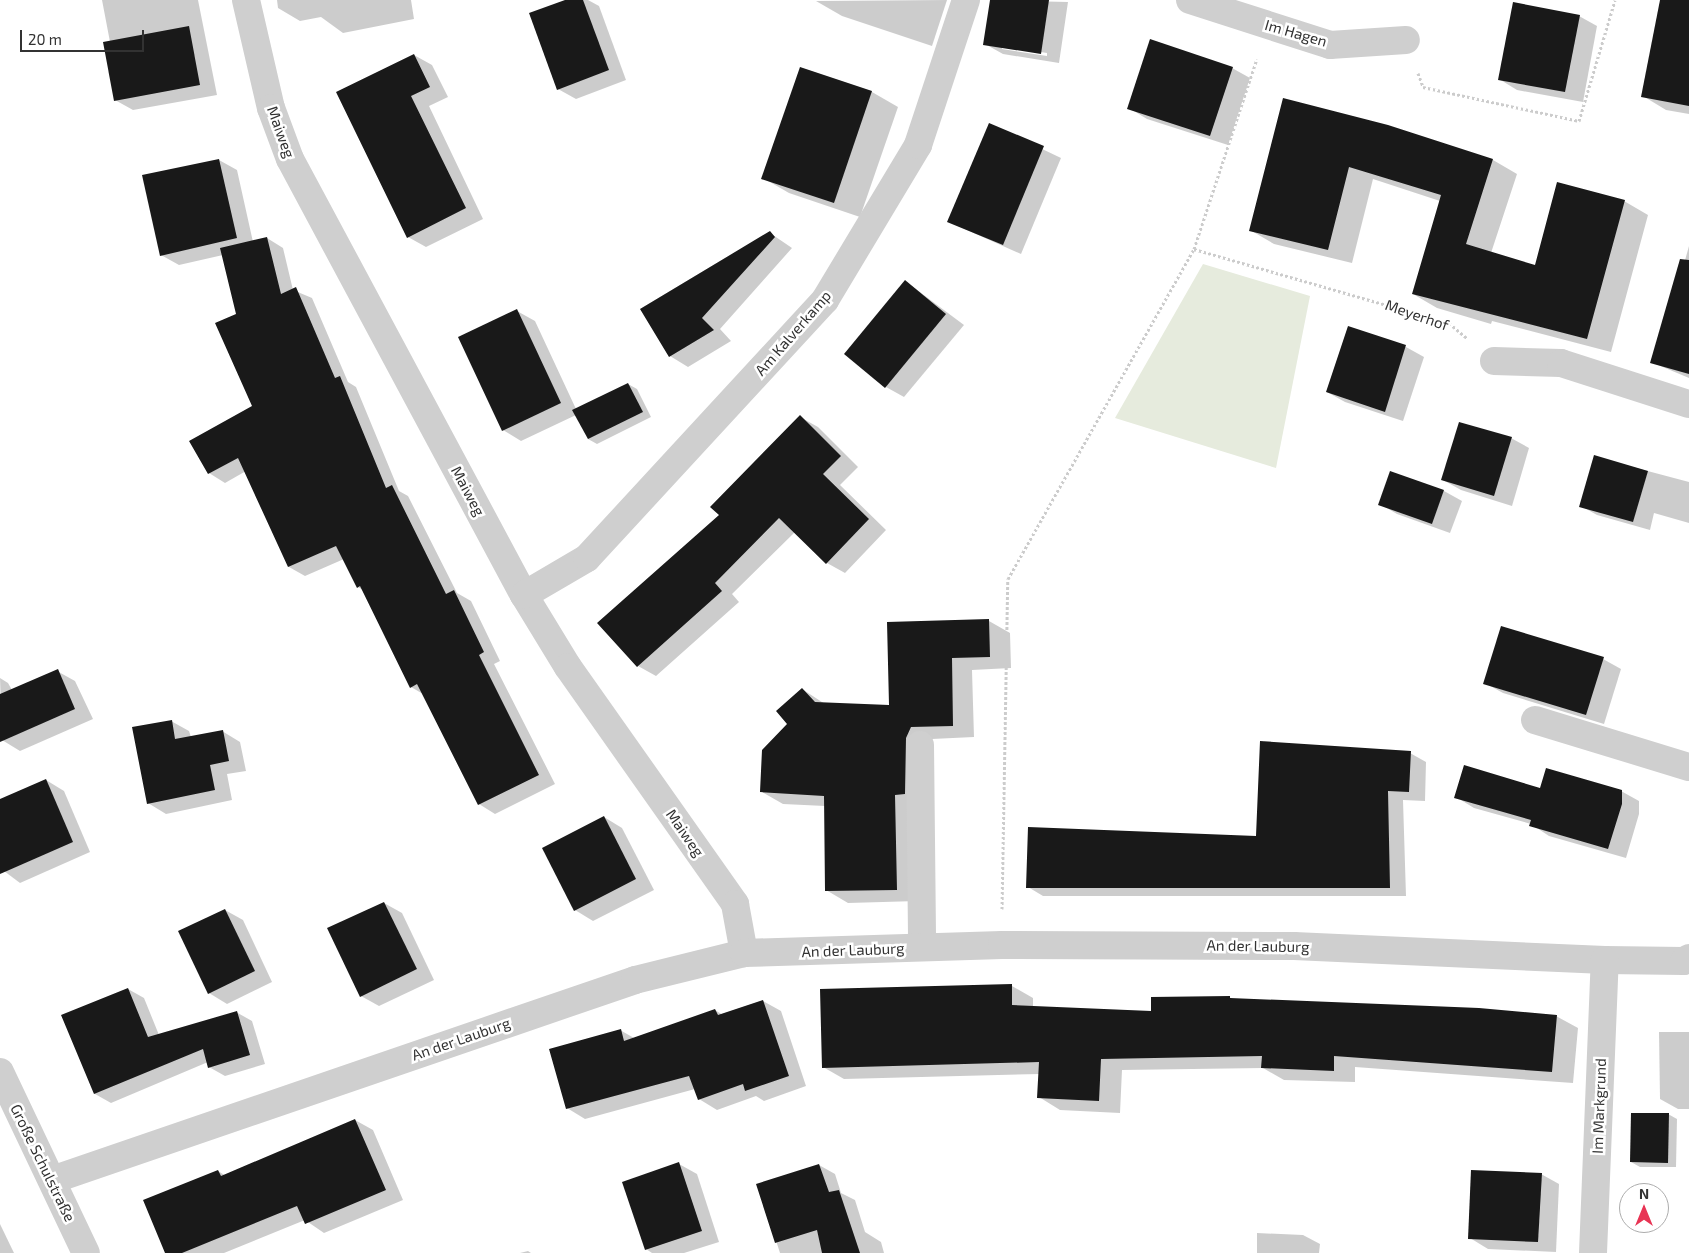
<!DOCTYPE html>
<html>
<head>
<meta charset="utf-8">
<style>
	body { margin:0 }
	#map { position:relative; width:1689px; height:1253px; overflow:hidden; background:#fff; font-family:"Exo 2",sans-serif }
	div>[style] { position:absolute }
	.green>* { inset:0; background:#e6ebdd }
	.shadow>* { inset:0; background:#0003 }
	.building>* { inset:0; background:#191919 }
	.path>* { height:3px; margin-top:-1.5px; transform-origin:0; background:repeating-linear-gradient(90deg,#ccc 0 2.5px,transparent 0 5px) }
	.minor>* { height:28px; margin:-14px; padding:0 14px; transform-origin:14px; border-radius:14px; background:#cfcfcf }
	span { translate:-50% -50%; white-space:nowrap; text-align:center; line-height:1.15; -webkit-text-stroke:5px #fff; paint-order:stroke }
	.street-label { font-size:15px; color:#323232 }
	.north { position:absolute; left:1619px; top:1183px; width:50px; height:50px; box-sizing:border-box; background:#fff; border:1px solid #adadad; border-radius:50%; rotate:0deg; font-size:14px; font-weight:700; line-height:20px; text-align:center; color:#323232 }
	.north::after { content:''; display:block; margin:auto; width:18px; height:22px; background:#e83454; clip-path:polygon(50% 0,100% 100%,50% 72%,0 100%) }
	.scale { position:absolute; left:20px; top:30px; width:124px; height:22px; box-sizing:border-box; border:2px solid #323232; border-top:0; padding-left:6px; font-size:15px; line-height:18px; white-space:nowrap; color:#323232; -webkit-text-stroke:4px #fff; paint-order:stroke }
</style>
</head>
<body>
<div id="map">
	<div class="green">
		<div style="clip-path:polygon(1203px 264px,1310px 296px,1276px 468px,1115px 418px)"></div>
	</div>
	<div class="shadow">
		<div style="clip-path:polygon(102px 0,198px 0,217px 95px,133px 110px,115px 100px,110px 42px)"></div>
		<div style="clip-path:polygon(277px 0,411px 0,414px 19px,343px 33px,321px 17px,300px 21px,278px 8px)"></div>
		<div style="clip-path:polygon(568px 0,588px 0,599px 6px,626px 80px,576px 99px,558px 89px)"></div>
		<div style="clip-path:polygon(947px 0,932px 46px,842px 16px,816px 1px)"></div>
		<div style="clip-path:polygon(evenodd,992px 0,1068px 2px,1059px 63px,1003px 54px,985px 44px,992px 0,1002px 46px,1047px 53px,1047px 56px,1002px 49px,1002px 46px)"></div>
		<div style="clip-path:polygon(1661px 0,1689px 0,1689px 114px,1666px 110px,1643px 96px)"></div>
		<div style="clip-path:polygon(1579px 16px,1597px 26px,1583px 102px,1517px 90px,1499px 79px)"></div>
		<div style="clip-path:polygon(414px 55px,432px 65px,448px 97px,429px 106px,483px 219px,426px 247px,408px 237px,338px 93px)"></div>
		<div style="clip-path:polygon(801px 68px,872px 92px,898px 107px,860px 217px,789px 193px,763px 178px)"></div>
		<div style="clip-path:polygon(1232px 68px,1250px 78px,1228px 145px,1147px 119px,1129px 108px)"></div>
		<div style="clip-path:polygon(990px 124px,1061px 158px,1021px 254px,949px 222px)"></div>
		<div style="clip-path:polygon(1387px 126px,1493px 160px,1517px 174px,1491px 253px,1536px 266px,1624px 201px,1648px 215px,1611px 352px,1492px 321px,1491px 324px,1437px 308px,1413px 294px,1440px 201px,1373px 179px,1352px 263px,1274px 244px,1250px 230px)"></div>
		<div style="clip-path:polygon(219px 160px,237px 170px,253px 242px,267px 238px,283px 248px,293px 290px,312px 298px,348px 382px,356px 387px,399px 491px,408px 496px,457px 593px,471px 601px,500px 661px,494px 664px,555px 784px,495px 814px,479px 804px,423px 694px,411px 687px,363px 590px,358px 587px,344px 559px,305px 576px,289px 567px,246px 471px,225px 483px,209px 473px,253px 407px,238px 314px,223px 255px,179px 265px,161px 255px)"></div>
		<div style="clip-path:polygon(770px 233px,792px 248px,720px 329px,731px 341px,688px 367px,670px 356px)"></div>
		<div style="clip-path:polygon(1689px 246px,1689px 378px,1651px 362px,1670px 314px)"></div>
		<div style="clip-path:polygon(905px 281px,964px 325px,904px 397px,886px 387px)"></div>
		<div style="clip-path:polygon(517px 311px,535px 321px,576px 409px,628px 384px,637px 389px,651px 417px,597px 444px,588px 439px,576px 415px,521px 441px,503px 430px)"></div>
		<div style="clip-path:polygon(1348px 328px,1406px 347px,1424px 357px,1403px 421px,1345px 402px,1327px 392px)"></div>
		<div style="clip-path:polygon(800px 417px,818px 427px,858px 467px,840px 485px,886px 530px,845px 573px,827px 563px,795px 532px,732px 594px,739px 602px,656px 676px,638px 666px,720px 515px)"></div>
		<div style="clip-path:polygon(1511px 438px,1529px 448px,1512px 506px,1461px 490px,1443px 480px)"></div>
		<div style="clip-path:polygon(1595px 457px,1689px 482px,1689px 523px,1654px 513px,1650px 530px,1597px 515px,1581px 506px)"></div>
		<div style="clip-path:polygon(1391px 472px,1444px 491px,1462px 501px,1450px 533px,1397px 514px,1380px 504px)"></div>
		<div style="clip-path:polygon(989px 621px,1010px 633px,1011px 668px,972px 670px,974px 737px,932px 739px,927px 750px,918px 901px,848px 903px,826px 890px,825px 806px,783px 804px,762px 792px,802px 689px,825px 704px,891px 706px)"></div>
		<div style="clip-path:polygon(1603px 659px,1621px 669px,1604px 724px,1503px 693px,1485px 683px)"></div>
		<div style="clip-path:polygon(57px 671px,75px 681px,93px 719px,20px 751px,2px 740px,0 678px,8px 683px,12px 690px)"></div>
		<div style="clip-path:polygon(171px 721px,189px 731px,191px 737px,222px 731px,240px 742px,246px 771px,227px 774px,232px 800px,166px 814px,148px 803px)"></div>
		<div style="clip-path:polygon(1410px 753px,1426px 762px,1425px 801px,1403px 800px,1406px 896px,1043px 896px,1028px 887px,1257px 837px)"></div>
		<div style="clip-path:polygon(46px 780px,64px 791px,90px 852px,20px 883px,0 868px,0 800px)"></div>
		<div style="clip-path:polygon(1541px 790px,1621px 791px,1639px 801px,1639px 814px,1626px 858px,1549px 836px,1531px 824px,1474px 808px,1456px 797px)"></div>
		<div style="clip-path:polygon(604px 817px,622px 828px,654px 890px,593px 921px,575px 910px)"></div>
		<div style="clip-path:polygon(384px 903px,402px 913px,434px 980px,379px 1006px,361px 996px)"></div>
		<div style="clip-path:polygon(225px 910px,243px 920px,272px 982px,227px 1004px,209px 993px)"></div>
		<div style="clip-path:polygon(1012px 986px,1033px 998px,1033px 1007px,1152px 1012px,1229px 997px,1234px 1000px,1556px 1016px,1578px 1028px,1573px 1083px,1355px 1067px,1355px 1082px,1284px 1080px,1263px 1068px,1122px 1070px,1120px 1113px,1060px 1110px,1039px 1097px,1040px 1074px,844px 1079px,823px 1067px)"></div>
		<div style="clip-path:polygon(128px 989px,144px 998px,159px 1035px,236px 1012px,252px 1021px,265px 1064px,225px 1076px,209px 1067px,208px 1062px,111px 1103px,95px 1094px,63px 1016px)"></div>
		<div style="clip-path:polygon(763px 1001px,781px 1011px,806px 1086px,764px 1101px,756px 1096px,717px 1110px,699px 1099px,695px 1089px,585px 1119px,567px 1108px,620px 1030px,634px 1038px,715px 1010px,723px 1015px)"></div>
		<div style="clip-path:polygon(1659px 1032px,1689px 1032px,1689px 1109px,1678px 1109px,1660px 1099px)"></div>
		<div style="clip-path:polygon(1668px 1114px,1677px 1119px,1676px 1167px,1640px 1167px,1631px 1162px)"></div>
		<div style="clip-path:polygon(355px 1120px,373px 1130px,403px 1200px,324px 1233px,305px 1220px,224px 1253px,166px 1253px,218px 1171px,226px 1176px)"></div>
		<div style="clip-path:polygon(679px 1164px,697px 1174px,719px 1242px,684px 1253px,652px 1253px,646px 1249px)"></div>
		<div style="clip-path:polygon(819px 1165px,835px 1174px,841px 1193px,855px 1200px,865px 1232px,881px 1242px,884px 1253px,780px 1253px,758px 1185px)"></div>
		<div style="clip-path:polygon(1541px 1174px,1559px 1184px,1556px 1252px,1488px 1249px,1470px 1238px)"></div>
		<div style="clip-path:polygon(0 1224px,14px 1253px,0 1253px)"></div>
		<div style="clip-path:polygon(1257px 1233px,1303px 1235px,1320px 1244px,1319px 1253px,1257px 1253px)"></div>
		<div style="clip-path:polygon(528px 1251px,531px 1253px,520px 1253px)"></div>
	</div>
	<div class="building">
		<div style="clip-path:polygon(565px 0,583px 0,609px 70px,557px 90px,529px 13px)"></div>
		<div style="clip-path:polygon(990px 0,1049px 0,1041px 54px,983px 45px)"></div>
		<div style="clip-path:polygon(1660px 0,1689px 0,1689px 106px,1641px 97px)"></div>
		<div style="clip-path:polygon(1513px 2px,1580px 15px,1565px 92px,1498px 80px)"></div>
		<div style="clip-path:polygon(189px 26px,200px 85px,114px 101px,103px 42px)"></div>
		<div style="clip-path:polygon(1150px 39px,1233px 67px,1210px 136px,1127px 109px)"></div>
		<div style="clip-path:polygon(414px 54px,430px 87px,411px 96px,466px 208px,407px 238px,336px 92px)"></div>
		<div style="clip-path:polygon(800px 67px,872px 91px,834px 203px,761px 179px)"></div>
		<div style="clip-path:polygon(1283px 98px,1388px 125px,1493px 159px,1466px 244px,1535px 265px,1557px 182px,1625px 200px,1587px 339px,1412px 294px,1441px 195px,1349px 167px,1328px 250px,1249px 231px)"></div>
		<div style="clip-path:polygon(989px 123px,1044px 146px,1003px 245px,947px 222px)"></div>
		<div style="clip-path:polygon(219px 159px,237px 238px,160px 256px,142px 175px)"></div>
		<div style="clip-path:polygon(770px 231px,775px 237px,702px 318px,714px 330px,669px 357px,640px 309px)"></div>
		<div style="clip-path:polygon(267px 237px,281px 294px,296px 287px,335px 378px,340px 376px,386px 488px,392px 485px,446px 594px,454px 590px,484px 652px,479px 655px,539px 775px,478px 805px,417px 684px,410px 688px,360px 586px,357px 588px,336px 546px,288px 567px,238px 458px,208px 474px,189px 441px,252px 406px,215px 323px,236px 314px,220px 248px)"></div>
		<div style="clip-path:polygon(1680px 259px,1689px 260px,1689px 374px,1650px 363px)"></div>
		<div style="clip-path:polygon(905px 280px,946px 314px,885px 388px,844px 354px)"></div>
		<div style="clip-path:polygon(517px 309px,561px 403px,502px 431px,458px 337px)"></div>
		<div style="clip-path:polygon(1348px 326px,1406px 345px,1385px 412px,1326px 392px)"></div>
		<div style="clip-path:polygon(628px 383px,643px 412px,588px 439px,572px 410px)"></div>
		<div style="clip-path:polygon(800px 415px,841px 456px,823px 474px,869px 519px,826px 564px,779px 518px,715px 583px,722px 591px,637px 667px,597px 623px,719px 515px,710px 507px)"></div>
		<div style="clip-path:polygon(1459px 422px,1512px 437px,1494px 496px,1441px 480px)"></div>
		<div style="clip-path:polygon(1594px 455px,1648px 471px,1633px 522px,1579px 507px)"></div>
		<div style="clip-path:polygon(1390px 471px,1444px 490px,1432px 524px,1378px 505px)"></div>
		<div style="clip-path:polygon(989px 619px,990px 657px,952px 658px,953px 726px,911px 727px,906px 738px,905px 794px,895px 795px,897px 890px,825px 891px,824px 796px,760px 792px,762px 750px,787px 724px,776px 711px,802px 688px,815px 702px,889px 705px,887px 622px)"></div>
		<div style="clip-path:polygon(1501px 626px,1604px 657px,1586px 715px,1483px 684px)"></div>
		<div style="clip-path:polygon(58px 669px,75px 709px,0 742px,0 694px)"></div>
		<div style="clip-path:polygon(172px 720px,175px 739px,223px 730px,229px 761px,210px 765px,215px 790px,147px 804px,132px 727px)"></div>
		<div style="clip-path:polygon(1260px 741px,1411px 751px,1409px 792px,1388px 791px,1390px 888px,1026px 888px,1028px 827px,1256px 836px)"></div>
		<div style="clip-path:polygon(1464px 765px,1540px 788px,1546px 768px,1622px 790px,1622px 804px,1608px 849px,1529px 826px,1531px 820px,1454px 798px)"></div>
		<div style="clip-path:polygon(46px 779px,73px 842px,0 874px,0 799px)"></div>
		<div style="clip-path:polygon(604px 816px,636px 879px,574px 911px,542px 848px)"></div>
		<div style="clip-path:polygon(384px 902px,417px 969px,360px 997px,327px 928px)"></div>
		<div style="clip-path:polygon(225px 909px,255px 971px,208px 994px,178px 931px)"></div>
		<div style="clip-path:polygon(1012px 984px,1012px 1005px,1151px 1011px,1151px 997px,1230px 996px,1230px 998px,1479px 1008px,1557px 1015px,1552px 1072px,1334px 1056px,1334px 1071px,1261px 1068px,1262px 1056px,1101px 1059px,1099px 1101px,1037px 1098px,1039px 1062px,822px 1068px,820px 989px)"></div>
		<div style="clip-path:polygon(128px 988px,148px 1037px,237px 1011px,250px 1055px,208px 1068px,203px 1049px,94px 1094px,61px 1015px)"></div>
		<div style="clip-path:polygon(763px 1000px,789px 1076px,745px 1091px,743px 1084px,698px 1100px,689px 1076px,566px 1109px,549px 1049px,621px 1029px,624px 1041px,715px 1009px,718px 1015px)"></div>
		<div style="clip-path:polygon(1631px 1113px,1669px 1113px,1668px 1163px,1630px 1162px)"></div>
		<div style="clip-path:polygon(355px 1119px,386px 1190px,305px 1224px,297px 1206px,182px 1253px,165px 1253px,143px 1200px,218px 1170px,221px 1176px)"></div>
		<div style="clip-path:polygon(679px 1162px,702px 1231px,645px 1250px,622px 1182px)"></div>
		<div style="clip-path:polygon(819px 1164px,829px 1192px,839px 1190px,860px 1253px,822px 1253px,817px 1230px,775px 1243px,756px 1184px)"></div>
		<div style="clip-path:polygon(1471px 1170px,1542px 1173px,1538px 1242px,1468px 1239px)"></div>
	</div>
	<div class="path">
		<div style="left:1418px;top:73px;width:15px;rotate:70deg"></div>
		<div style="left:1423px;top:87px;width:160px;rotate:12.3deg"></div>
		<div style="left:1579px;top:121px;width:126px;rotate:-73.4deg"></div>
		<div style="left:1194px;top:249px;width:266px;rotate:16.2deg"></div>
		<div style="left:1449px;top:323px;width:23px;rotate:40deg"></div>
		<div style="left:1002px;top:909px;width:330px;rotate:-89deg"></div>
		<div style="left:1008px;top:579px;width:379px;rotate:-60.6deg"></div>
		<div style="left:1194px;top:249px;width:200px;rotate:-71.7deg"></div>
	</div>
	<div class="minor">
		<div style="left:246px;top:0;width:111px;rotate:77deg"></div>
		<div style="left:271px;top:108px;width:54px;rotate:69.6deg"></div>
		<div style="left:290px;top:159px;width:495px;rotate:61.8deg"></div>
		<div style="left:524px;top:595px;width:84px;rotate:58.6deg"></div>
		<div style="left:568px;top:667px;width:290px;rotate:54.8deg"></div>
		<div style="left:735px;top:904px;width:50px;rotate:79.6deg"></div>
		<div style="left:1190px;top:0;width:147px;rotate:17.8deg"></div>
		<div style="left:1330px;top:45px;width:76px;rotate:-3.8deg"></div>
		<div style="left:1494px;top:361px;width:67px;rotate:1.7deg"></div>
		<div style="left:1561px;top:363px;width:134px;rotate:17.8deg"></div>
		<div style="left:524px;top:595px;width:73px;rotate:-30.4deg"></div>
		<div style="left:587px;top:558px;width:351px;rotate:-47.3deg"></div>
		<div style="left:825px;top:300px;width:181px;rotate:-59deg"></div>
		<div style="left:918px;top:145px;width:153px;rotate:-71.7deg"></div>
		<div style="left:1535px;top:720px;width:161px;rotate:17deg"></div>
		<div style="left:920px;top:745px;width:202px;rotate:89.4deg"></div>
		<div style="left:0;top:1072px;width:200px;rotate:64.6deg"></div>
		<div style="left:52px;top:1180px;width:616px;rotate:-18.93deg"></div>
		<div style="left:635px;top:980px;width:112px;rotate:-13.9deg"></div>
		<div style="left:744px;top:953px;width:258px;rotate:-1.8deg"></div>
		<div style="left:1002px;top:945px;width:292px;rotate:0.2deg"></div>
		<div style="left:1294px;top:946px;width:311px;rotate:2.6deg"></div>
		<div style="left:1605px;top:960px;width:79px;rotate:0.7deg"></div>
		<div style="left:1684px;top:961px;width:6px;rotate:-31deg"></div>
		<div style="left:1593px;top:1253px;width:293px;rotate:-87.7deg"></div>
	</div>
	<div class="street-label">
		<span style="left:1296px;top:33px;rotate:16deg">Im Hagen</span>
		<span style="left:281px;top:132px;rotate:70deg">Maiweg</span>
		<span style="left:1417px;top:315px;rotate:19deg">Meyerhof</span>
		<span style="left:793px;top:333px;rotate:-49deg">Am Kalverkamp</span>
		<span style="left:468px;top:491px;rotate:62deg">Maiweg</span>
		<span style="left:685px;top:833px;rotate:55deg">Maiweg</span>
		<span style="left:1258px;top:946px;rotate:1deg">An der Lauburg</span>
		<span style="left:853px;top:950px;rotate:-2deg">An der Lauburg</span>
		<span style="left:461px;top:1039px;rotate:-19deg">An der Lauburg</span>
		<span style="left:1599px;top:1106px;rotate:-88deg">Im Markgrund</span>
		<span style="left:43px;top:1163px;rotate:64deg">Große Schulstraße</span>
	</div>
	<div class="north">N</div>
	<div class="scale">20 m</div>
</div>
</body>
</html>
